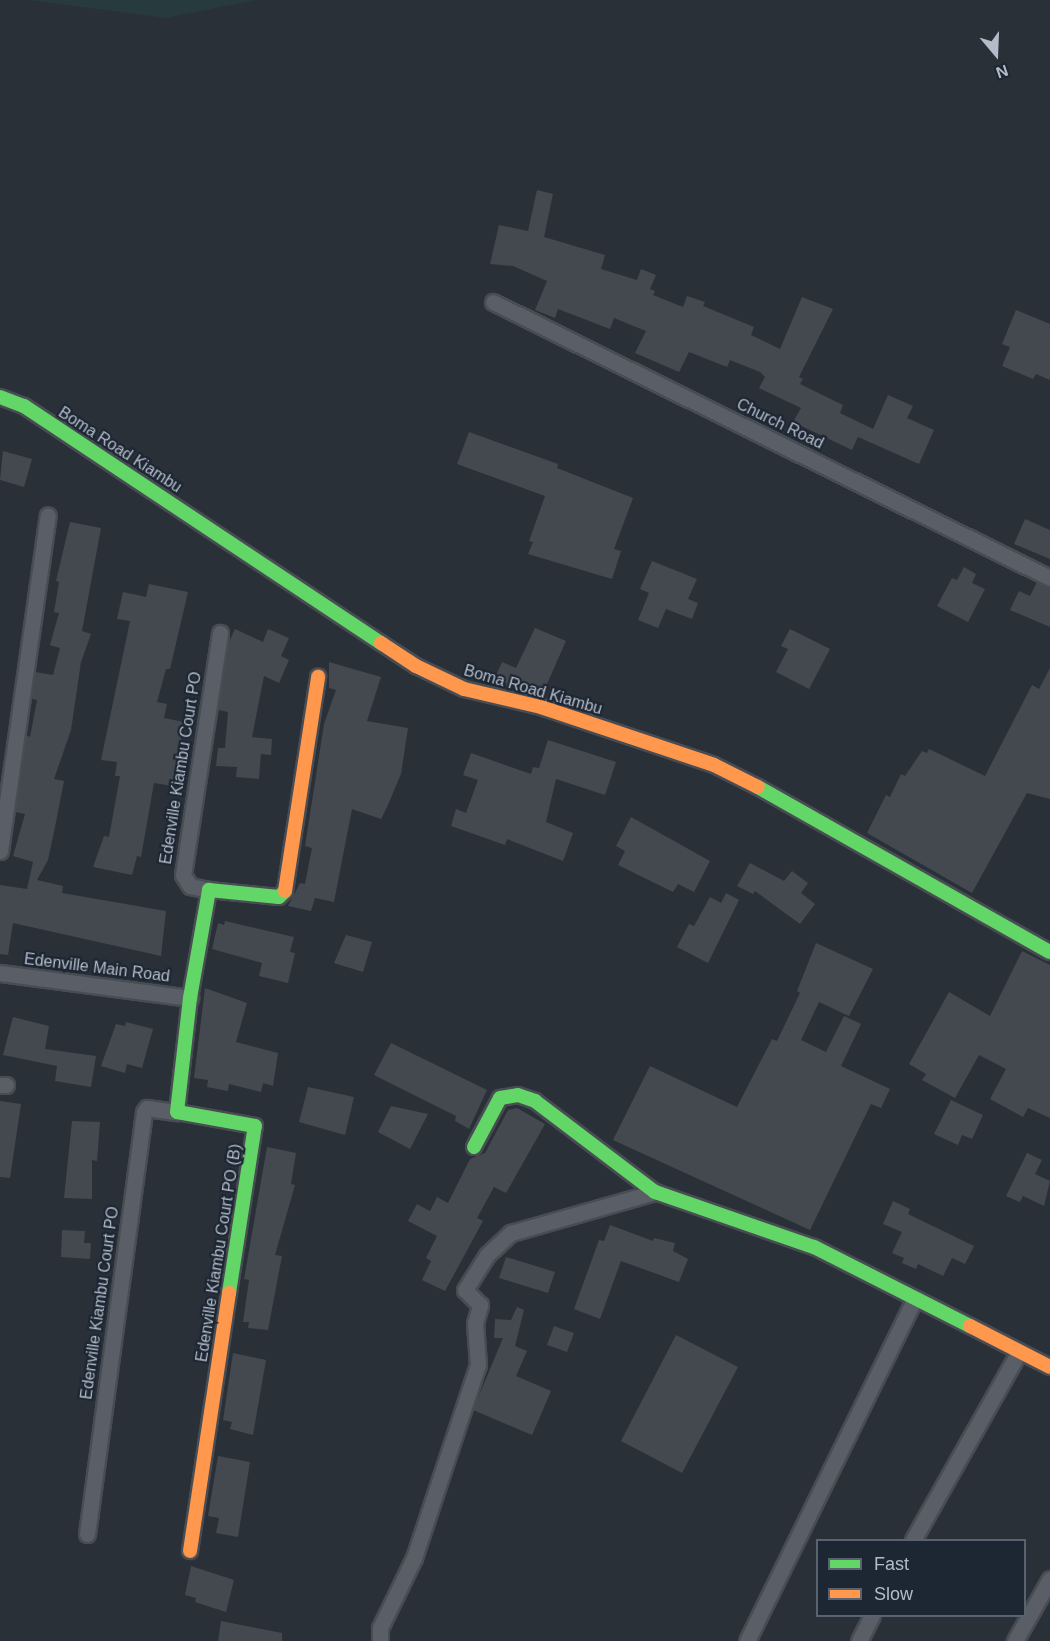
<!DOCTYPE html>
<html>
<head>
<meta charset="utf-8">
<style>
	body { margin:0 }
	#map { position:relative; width:1050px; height:1641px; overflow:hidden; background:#2a3038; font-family:Helvetica,sans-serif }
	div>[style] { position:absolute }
	.green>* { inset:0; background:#273a3e }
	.building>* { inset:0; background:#444950 }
	.roads { filter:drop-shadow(2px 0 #484c53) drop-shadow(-2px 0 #484c53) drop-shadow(0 2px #484c53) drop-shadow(0 -2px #484c53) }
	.street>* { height:15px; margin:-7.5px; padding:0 7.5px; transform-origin:7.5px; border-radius:7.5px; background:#5a5e66 }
	.fast>* { height:14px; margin:-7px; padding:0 7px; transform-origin:7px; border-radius:7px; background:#63d668 }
	.slow>* { height:14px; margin:-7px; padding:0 7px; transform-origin:7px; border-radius:7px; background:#ff974d }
	span { translate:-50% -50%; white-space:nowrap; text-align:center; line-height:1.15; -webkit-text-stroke:4.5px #1d2633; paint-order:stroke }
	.street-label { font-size:16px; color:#b4bcc9 }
	.legend { position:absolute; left:816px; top:1539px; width:210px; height:78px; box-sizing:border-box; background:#1d2633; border:2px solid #59626f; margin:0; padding:8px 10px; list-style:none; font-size:18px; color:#b4bcc9 }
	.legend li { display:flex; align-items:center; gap:12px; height:30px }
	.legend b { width:30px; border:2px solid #59626f }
	.north { position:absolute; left:966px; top:24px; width:60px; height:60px; -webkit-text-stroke:4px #1d2633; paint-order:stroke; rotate:161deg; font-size:16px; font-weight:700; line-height:24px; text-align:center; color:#b4bcc9 }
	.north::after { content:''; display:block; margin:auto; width:21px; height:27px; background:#b4bcc9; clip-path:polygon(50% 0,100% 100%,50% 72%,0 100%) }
</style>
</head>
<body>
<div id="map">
	<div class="green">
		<div style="clip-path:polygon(29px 0,257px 0,165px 18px)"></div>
	</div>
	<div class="building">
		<div style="clip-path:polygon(537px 190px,553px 194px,544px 237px,605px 255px,601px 269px,637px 280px,641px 269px,656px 275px,650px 289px,655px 291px,653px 295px,683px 307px,687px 296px,705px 302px,703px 306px,754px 327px,751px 335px,780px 349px,802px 297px,833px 309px,799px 377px,803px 379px,800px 384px,843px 405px,840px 413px,873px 429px,888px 395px,913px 406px,907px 418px,934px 430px,919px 464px,858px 437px,852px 450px,793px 422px,801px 408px,759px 388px,765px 377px,760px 372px,730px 360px,727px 367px,689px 352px,679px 372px,635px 353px,646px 331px,614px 318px,610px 329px,558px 309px,555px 318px,535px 310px,547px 281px,513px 266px,490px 264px,499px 225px,528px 231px)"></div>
		<div style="clip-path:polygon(1016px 310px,1050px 324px,1050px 380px,1036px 374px,1033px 379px,1002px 366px,1010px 347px,1002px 344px)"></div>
		<div style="clip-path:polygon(469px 432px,558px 464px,557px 468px,633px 498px,614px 549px,621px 551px,612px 579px,528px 554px,533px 542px,529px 541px,545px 496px,457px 464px)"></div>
		<div style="clip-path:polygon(3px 451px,32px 459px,24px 487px,0 480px)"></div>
		<div style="clip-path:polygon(1025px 519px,1050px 530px,1050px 559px,1014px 544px)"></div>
		<div style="clip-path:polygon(70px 522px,101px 528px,82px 631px,91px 634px,81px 662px,71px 730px,54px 779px,64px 781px,55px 827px,48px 860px,37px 880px,63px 886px,62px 893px,166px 911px,161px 956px,13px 923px,8px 955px,0 954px,0 885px,27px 889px,33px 862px,13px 856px,25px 814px,15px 812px,26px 735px,30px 737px,37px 700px,32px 699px,35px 672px,53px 675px,60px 648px,50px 645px,59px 613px,54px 612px,59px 582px,56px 581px)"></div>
		<div style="clip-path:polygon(652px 561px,697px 579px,688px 599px,698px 603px,692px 619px,666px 609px,658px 628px,638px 620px,649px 593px,640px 589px)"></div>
		<div style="clip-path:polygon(964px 567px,976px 574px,972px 583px,985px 589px,968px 622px,937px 606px,952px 578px,957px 580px)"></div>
		<div style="clip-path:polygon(1037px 582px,1050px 588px,1050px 627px,1010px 610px,1019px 591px,1030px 596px)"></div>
		<div style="clip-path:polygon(149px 584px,188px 592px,170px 669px,166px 669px,157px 702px,167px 704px,164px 718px,184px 722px,173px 786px,154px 783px,141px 857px,137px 856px,132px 875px,93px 867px,104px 836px,109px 837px,120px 776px,115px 776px,117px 762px,101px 760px,130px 621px,117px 619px,123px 592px,146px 597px)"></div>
		<div style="clip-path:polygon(535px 628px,566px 641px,543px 693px,513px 680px,510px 687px,493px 683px,502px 662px,516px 668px)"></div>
		<div style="clip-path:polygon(235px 629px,263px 642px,268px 629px,289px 638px,281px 656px,289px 660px,279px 683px,264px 676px,252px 737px,272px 739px,271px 755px,261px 754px,259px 779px,236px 777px,237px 767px,216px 766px,218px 748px,225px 748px,228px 712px,218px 710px,228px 644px)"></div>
		<div style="clip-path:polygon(790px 629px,830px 649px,809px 689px,776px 672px,788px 649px,781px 646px)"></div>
		<div style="clip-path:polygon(329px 662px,381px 677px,367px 721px,408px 728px,401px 774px,387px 807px,381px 819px,352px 809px,334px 902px,315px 898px,311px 911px,288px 906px,300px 883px,305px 884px,312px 848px,305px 846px,324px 724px,336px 690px,329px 688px)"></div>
		<div style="clip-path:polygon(1050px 668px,1050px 799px,1027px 793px,972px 893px,867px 833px,886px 795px,890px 797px,901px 774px,905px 776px,922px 751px,927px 753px,929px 749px,985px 776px,1032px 685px,1039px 689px)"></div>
		<div style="clip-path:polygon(548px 740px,616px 762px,605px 795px,556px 779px,546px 822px,573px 833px,563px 861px,507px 839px,505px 845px,451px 826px,456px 809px,466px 813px,478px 780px,463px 775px,471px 753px,531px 774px,533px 767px,539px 768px)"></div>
		<div style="clip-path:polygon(631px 817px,710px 861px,694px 892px,678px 884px,673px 892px,618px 865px,625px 851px,616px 846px)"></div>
		<div style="clip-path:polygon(750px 863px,784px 881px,792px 871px,808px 883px,801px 893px,815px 904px,800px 924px,755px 891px,753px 894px,737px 886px)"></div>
		<div style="clip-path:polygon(726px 893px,739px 900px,708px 963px,677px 947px,689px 924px,694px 926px,710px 897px,721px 903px)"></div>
		<div style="clip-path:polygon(225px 921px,294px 937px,290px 952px,295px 953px,288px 983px,259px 976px,262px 963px,212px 949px,218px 923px,224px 925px)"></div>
		<div style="clip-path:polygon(346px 935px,372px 942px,363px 972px,334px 963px)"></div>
		<div style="clip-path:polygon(816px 943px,873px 969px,849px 1016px,819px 1002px,801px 1040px,826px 1052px,844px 1016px,861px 1024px,841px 1066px,890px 1089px,881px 1108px,871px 1104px,810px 1230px,613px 1140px,650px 1066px,737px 1107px,772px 1039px,777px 1041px,800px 993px,797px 991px)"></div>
		<div style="clip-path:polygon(1022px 951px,1050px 965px,1050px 1118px,1028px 1108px,1023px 1117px,990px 1099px,1006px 1069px,979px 1055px,955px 1098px,922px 1080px,926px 1074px,909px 1064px,949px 992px,990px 1016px)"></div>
		<div style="clip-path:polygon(205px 988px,247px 1003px,236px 1042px,278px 1053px,273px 1086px,263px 1083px,261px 1092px,229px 1084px,228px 1091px,207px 1087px,208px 1080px,194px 1078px)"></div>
		<div style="clip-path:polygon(13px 1017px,49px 1026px,45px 1049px,96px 1056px,91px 1087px,55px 1081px,57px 1066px,3px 1055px)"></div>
		<div style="clip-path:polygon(126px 1022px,153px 1029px,142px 1068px,127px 1064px,125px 1073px,101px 1066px,116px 1024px,125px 1026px)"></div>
		<div style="clip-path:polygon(391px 1043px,487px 1090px,469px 1129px,455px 1121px,456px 1116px,374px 1075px)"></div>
		<div style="clip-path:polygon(308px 1087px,354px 1097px,345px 1135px,299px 1122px)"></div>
		<div style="clip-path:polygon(951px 1100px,983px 1115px,972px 1139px,962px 1135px,958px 1145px,934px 1134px)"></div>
		<div style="clip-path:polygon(0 1101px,21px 1104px,10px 1178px,0 1177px)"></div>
		<div style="clip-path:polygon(391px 1106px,428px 1114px,410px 1149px,378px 1132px)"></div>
		<div style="clip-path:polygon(517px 1108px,545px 1124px,506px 1193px,494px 1187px,477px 1218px,483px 1221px,445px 1291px,422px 1280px,431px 1261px,426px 1258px,437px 1236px,408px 1221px,417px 1204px,430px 1211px,437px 1197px,448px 1203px,470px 1159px,485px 1153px,508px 1110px)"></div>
		<div style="clip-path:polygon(72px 1121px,100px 1122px,97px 1161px,92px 1160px,92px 1199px,64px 1198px)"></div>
		<div style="clip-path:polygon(267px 1147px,296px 1153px,291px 1184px,295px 1185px,275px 1255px,282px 1256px,268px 1330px,248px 1328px,249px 1322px,243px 1322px,249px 1280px,244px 1279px)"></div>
		<div style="clip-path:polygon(1027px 1153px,1042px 1160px,1035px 1174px,1050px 1181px,1044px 1206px,1023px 1196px,1020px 1202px,1006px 1196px)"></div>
		<div style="clip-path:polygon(893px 1201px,910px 1209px,908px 1214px,974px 1246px,965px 1264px,952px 1258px,943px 1276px,918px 1264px,916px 1269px,902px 1263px,904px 1258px,892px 1253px,902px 1232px,883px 1224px)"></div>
		<div style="clip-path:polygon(610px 1225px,653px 1241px,654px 1238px,675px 1243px,673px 1251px,688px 1259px,679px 1282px,621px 1261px,600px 1319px,574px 1309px,599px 1240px,604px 1241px)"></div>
		<div style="clip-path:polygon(62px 1230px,85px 1231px,84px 1243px,91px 1243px,90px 1259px,61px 1257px)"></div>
		<div style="clip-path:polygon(506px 1257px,555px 1272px,548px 1293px,499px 1278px)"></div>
		<div style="clip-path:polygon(517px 1307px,524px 1310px,515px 1346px,527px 1351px,516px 1376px,551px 1391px,532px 1435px,473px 1410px,503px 1338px,494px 1338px,495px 1319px,511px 1320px)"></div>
		<div style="clip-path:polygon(554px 1326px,574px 1333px,567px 1352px,547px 1345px)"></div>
		<div style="clip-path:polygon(676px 1335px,738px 1367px,682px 1473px,621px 1441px)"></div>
		<div style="clip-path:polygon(233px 1353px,266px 1360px,253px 1435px,230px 1429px,232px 1422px,223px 1420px)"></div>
		<div style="clip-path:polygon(218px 1456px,250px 1462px,238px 1537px,216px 1533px,219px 1518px,208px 1516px)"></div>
		<div style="clip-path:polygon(191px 1566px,234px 1580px,226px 1612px,195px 1602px,196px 1598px,185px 1595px)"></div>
		<div style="clip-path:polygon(221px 1621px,282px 1633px,282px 1641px,218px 1641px)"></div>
	</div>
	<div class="roads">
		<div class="street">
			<div style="left:493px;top:302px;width:622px;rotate:26.36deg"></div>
			<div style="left:0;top:851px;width:339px;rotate:-81.9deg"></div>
			<div style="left:209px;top:890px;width:19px;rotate:-168deg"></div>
			<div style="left:190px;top:886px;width:13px;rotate:-122deg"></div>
			<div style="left:183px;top:875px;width:245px;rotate:-81.3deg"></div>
			<div style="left:0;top:973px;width:192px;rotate:7.5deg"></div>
			<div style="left:0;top:1085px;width:6px"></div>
			<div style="left:87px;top:1534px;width:426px;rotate:-82.3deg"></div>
			<div style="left:144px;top:1112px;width:5px;rotate:-53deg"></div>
			<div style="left:147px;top:1108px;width:30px;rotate:8deg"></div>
			<div style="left:913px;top:1540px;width:216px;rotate:-60.6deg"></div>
			<div style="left:380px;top:1641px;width:13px;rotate:-90deg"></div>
			<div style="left:380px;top:1628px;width:78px;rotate:-64.1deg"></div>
			<div style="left:414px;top:1558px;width:203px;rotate:-71.7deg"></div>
			<div style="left:478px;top:1365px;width:42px;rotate:-94.1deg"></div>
			<div style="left:475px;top:1323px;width:19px;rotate:-74deg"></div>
			<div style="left:480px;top:1305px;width:21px;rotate:-135deg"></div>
			<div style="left:465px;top:1290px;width:41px;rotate:-57.8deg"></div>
			<div style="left:487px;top:1255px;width:33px;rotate:-43deg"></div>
			<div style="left:511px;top:1233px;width:150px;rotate:-15.9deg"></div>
			<div style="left:747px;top:1641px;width:380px;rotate:-63.9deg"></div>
			<div style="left:859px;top:1641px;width:28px;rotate:-63deg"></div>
			<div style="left:1015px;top:1641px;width:71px;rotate:-60.6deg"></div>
		</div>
		<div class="fast">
			<div style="left:0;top:397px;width:26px;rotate:21deg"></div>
			<div style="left:24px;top:406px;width:429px;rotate:33.6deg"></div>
			<div style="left:758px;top:787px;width:335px;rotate:29.5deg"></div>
			<div style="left:474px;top:1147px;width:55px;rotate:-62deg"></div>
			<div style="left:500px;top:1098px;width:18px;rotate:-9deg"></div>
			<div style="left:518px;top:1095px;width:18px;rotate:19deg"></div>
			<div style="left:535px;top:1101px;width:151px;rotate:37.2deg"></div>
			<div style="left:655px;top:1192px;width:168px;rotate:19.1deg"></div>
			<div style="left:814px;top:1247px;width:175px;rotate:26.9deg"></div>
			<div style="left:229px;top:1293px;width:169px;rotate:-81.2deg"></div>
			<div style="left:255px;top:1126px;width:79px;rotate:-169.8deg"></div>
			<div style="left:177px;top:1112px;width:115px;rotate:-83.5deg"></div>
			<div style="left:190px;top:998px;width:110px;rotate:-80deg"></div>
			<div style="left:209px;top:890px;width:70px;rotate:5.7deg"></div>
			<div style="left:279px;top:897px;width:8px;rotate:-45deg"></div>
		</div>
		<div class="slow">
			<div style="left:381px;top:643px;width:42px;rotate:33.3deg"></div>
			<div style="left:416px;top:666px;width:53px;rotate:25.6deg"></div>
			<div style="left:464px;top:689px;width:79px;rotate:13.2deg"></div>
			<div style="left:541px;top:707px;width:182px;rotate:18.5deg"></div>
			<div style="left:714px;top:765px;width:49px;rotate:26.6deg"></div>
			<div style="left:285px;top:891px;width:217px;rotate:-81.2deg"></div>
			<div style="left:970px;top:1326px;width:90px;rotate:27.1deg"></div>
			<div style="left:190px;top:1551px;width:261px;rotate:-81.4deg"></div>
		</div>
	</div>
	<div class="street-label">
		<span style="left:780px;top:424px;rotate:26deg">Church Road</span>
		<span style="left:120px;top:450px;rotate:33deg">Boma Road Kiambu</span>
		<span style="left:533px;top:690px;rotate:16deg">Boma Road Kiambu</span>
		<span style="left:181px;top:768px;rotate:-81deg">Edenville Kiambu Court PO</span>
		<span style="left:97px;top:968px;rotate:7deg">Edenville Main Road</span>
		<span style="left:219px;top:1253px;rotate:-81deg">Edenville Kiambu Court PO (B)</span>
		<span style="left:100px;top:1303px;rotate:-82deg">Edenville Kiambu Court PO</span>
	</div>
	<ul class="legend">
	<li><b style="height:8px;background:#63d668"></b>Fast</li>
	<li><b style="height:8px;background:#ff974d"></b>Slow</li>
	</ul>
	<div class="north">N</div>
</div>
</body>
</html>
